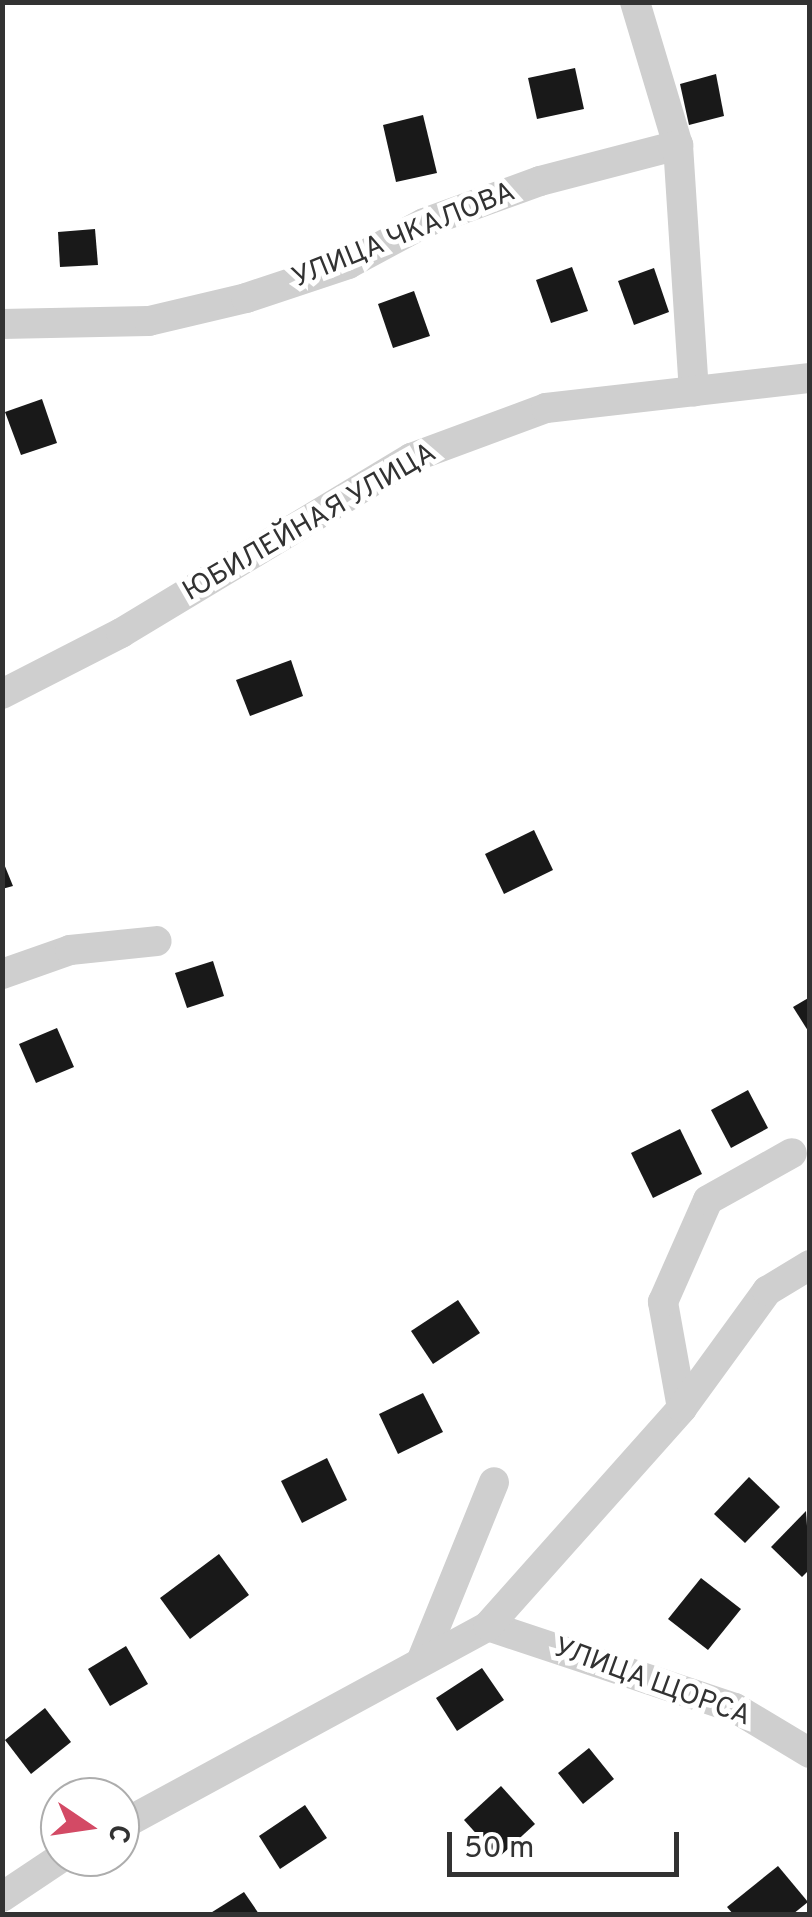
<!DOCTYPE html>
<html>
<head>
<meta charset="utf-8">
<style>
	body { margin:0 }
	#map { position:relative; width:812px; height:1917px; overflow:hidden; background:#fff; font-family:Overpass,sans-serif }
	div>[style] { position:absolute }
	.building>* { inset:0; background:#191919 }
	.minor>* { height:30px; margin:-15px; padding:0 15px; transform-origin:15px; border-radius:15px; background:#cfcfcf }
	span { translate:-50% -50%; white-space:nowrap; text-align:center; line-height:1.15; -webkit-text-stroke:10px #fff; paint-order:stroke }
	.street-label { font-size:28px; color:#323232 }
	.frame { position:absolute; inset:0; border:5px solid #323232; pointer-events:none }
	.north { position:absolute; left:40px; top:1777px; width:100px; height:100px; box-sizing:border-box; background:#fff; border:2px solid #adadad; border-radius:50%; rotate:103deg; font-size:28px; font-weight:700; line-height:40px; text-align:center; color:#323232 }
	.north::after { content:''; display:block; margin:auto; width:35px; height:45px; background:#d34a65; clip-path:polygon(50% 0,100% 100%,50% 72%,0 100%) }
	.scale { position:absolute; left:447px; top:1832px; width:232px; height:45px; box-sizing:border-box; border:5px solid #323232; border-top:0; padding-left:12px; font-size:30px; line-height:35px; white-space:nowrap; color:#323232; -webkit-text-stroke:8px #fff; paint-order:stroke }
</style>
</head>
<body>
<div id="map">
	<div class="building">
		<div style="clip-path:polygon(575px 68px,584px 109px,537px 119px,528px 78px)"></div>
		<div style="clip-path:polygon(716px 74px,724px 116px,689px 125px,680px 84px)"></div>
		<div style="clip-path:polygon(423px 115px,437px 173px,396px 182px,383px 125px)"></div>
		<div style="clip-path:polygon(95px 229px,98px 265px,60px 267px,58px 232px)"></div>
		<div style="clip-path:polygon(572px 267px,588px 311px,551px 323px,536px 280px)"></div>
		<div style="clip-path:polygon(654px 268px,669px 312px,634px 325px,618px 281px)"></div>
		<div style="clip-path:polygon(414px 291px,430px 336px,393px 348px,378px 304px)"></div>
		<div style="clip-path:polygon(42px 399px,57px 443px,21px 455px,5px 412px)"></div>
		<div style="clip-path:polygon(291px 660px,303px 696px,250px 716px,236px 680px)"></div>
		<div style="clip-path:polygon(534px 830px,553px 870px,504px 894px,485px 854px)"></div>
		<div style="clip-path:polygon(2px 859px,13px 886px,2px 889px)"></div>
		<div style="clip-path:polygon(213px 961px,224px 996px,187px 1008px,175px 973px)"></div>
		<div style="clip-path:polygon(810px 997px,810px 1034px,793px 1007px)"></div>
		<div style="clip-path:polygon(57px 1028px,74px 1067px,36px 1083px,19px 1044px)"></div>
		<div style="clip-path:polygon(748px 1090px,768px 1128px,731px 1148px,711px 1110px)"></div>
		<div style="clip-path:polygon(680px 1129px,702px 1174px,653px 1198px,631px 1153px)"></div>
		<div style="clip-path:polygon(458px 1300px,480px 1333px,433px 1364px,411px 1331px)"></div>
		<div style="clip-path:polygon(423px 1393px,443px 1432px,398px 1454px,379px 1414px)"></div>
		<div style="clip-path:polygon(327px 1458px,347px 1500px,302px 1523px,281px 1481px)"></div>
		<div style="clip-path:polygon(749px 1477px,780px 1507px,745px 1543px,714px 1514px)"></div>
		<div style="clip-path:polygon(806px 1511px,810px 1569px,802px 1577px,771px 1547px)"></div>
		<div style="clip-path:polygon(219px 1554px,249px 1595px,190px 1639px,160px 1598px)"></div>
		<div style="clip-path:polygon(701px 1578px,741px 1609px,708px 1650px,668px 1619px)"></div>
		<div style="clip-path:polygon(126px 1646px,148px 1684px,110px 1706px,88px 1669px)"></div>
		<div style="clip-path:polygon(482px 1668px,504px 1700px,457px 1731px,436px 1698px)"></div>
		<div style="clip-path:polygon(45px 1708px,71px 1742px,31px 1774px,5px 1740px)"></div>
		<div style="clip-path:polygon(589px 1748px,614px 1779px,583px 1804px,558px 1773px)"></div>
		<div style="clip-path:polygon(501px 1786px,535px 1824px,498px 1858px,464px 1820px)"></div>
		<div style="clip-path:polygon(305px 1805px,327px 1838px,280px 1869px,259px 1836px)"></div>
		<div style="clip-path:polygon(778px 1866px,808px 1902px,793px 1914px,733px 1914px,727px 1907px)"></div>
		<div style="clip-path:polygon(244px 1892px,259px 1914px,209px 1914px)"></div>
	</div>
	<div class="minor">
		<div style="left:635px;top:2px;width:149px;rotate:73.3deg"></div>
		<div style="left:2px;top:324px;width:147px;rotate:-1.2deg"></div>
		<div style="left:149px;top:321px;width:100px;rotate:-13.3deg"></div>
		<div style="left:246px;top:298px;width:108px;rotate:-18.4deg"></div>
		<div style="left:348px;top:264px;width:86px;rotate:-28.3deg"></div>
		<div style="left:424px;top:223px;width:123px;rotate:-19.9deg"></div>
		<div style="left:540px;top:181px;width:143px;rotate:-14.6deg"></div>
		<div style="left:678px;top:145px;width:247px;rotate:86.3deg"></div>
		<div style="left:2px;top:694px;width:134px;rotate:-27.1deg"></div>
		<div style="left:121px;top:633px;width:339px;rotate:-31.1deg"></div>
		<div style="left:411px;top:458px;width:144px;rotate:-20.3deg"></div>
		<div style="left:546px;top:408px;width:266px;rotate:-6.5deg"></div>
		<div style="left:2px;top:974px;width:72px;rotate:-19.4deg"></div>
		<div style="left:70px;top:950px;width:87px;rotate:-5.9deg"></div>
		<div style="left:682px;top:1408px;width:108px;rotate:-100.2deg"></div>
		<div style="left:663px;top:1302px;width:111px;rotate:-66.2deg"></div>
		<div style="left:708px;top:1200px;width:96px;rotate:-29.2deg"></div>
		<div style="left:488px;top:1626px;width:260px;rotate:18.4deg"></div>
		<div style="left:735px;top:1708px;width:87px;rotate:31deg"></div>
		<div style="left:421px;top:1662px;width:194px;rotate:-67.9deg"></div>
		<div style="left:120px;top:1826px;width:419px;rotate:-28.5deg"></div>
		<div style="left:488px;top:1626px;width:292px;rotate:-48.3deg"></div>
		<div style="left:682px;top:1408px;width:145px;rotate:-54deg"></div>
		<div style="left:767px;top:1291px;width:50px;rotate:-31.2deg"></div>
		<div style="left:2px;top:1897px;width:72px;rotate:-33.7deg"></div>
	</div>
	<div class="street-label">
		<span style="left:404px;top:236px;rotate:-22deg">УЛИЦА ЧКАЛОВА</span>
		<span style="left:310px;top:523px;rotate:-30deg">ЮБИЛЕЙНАЯ УЛИЦА</span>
		<span style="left:652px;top:1683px;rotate:20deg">УЛИЦА ЩОРСА</span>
	</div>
	<div class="frame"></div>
	<div class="north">С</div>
	<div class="scale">50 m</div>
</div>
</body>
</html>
